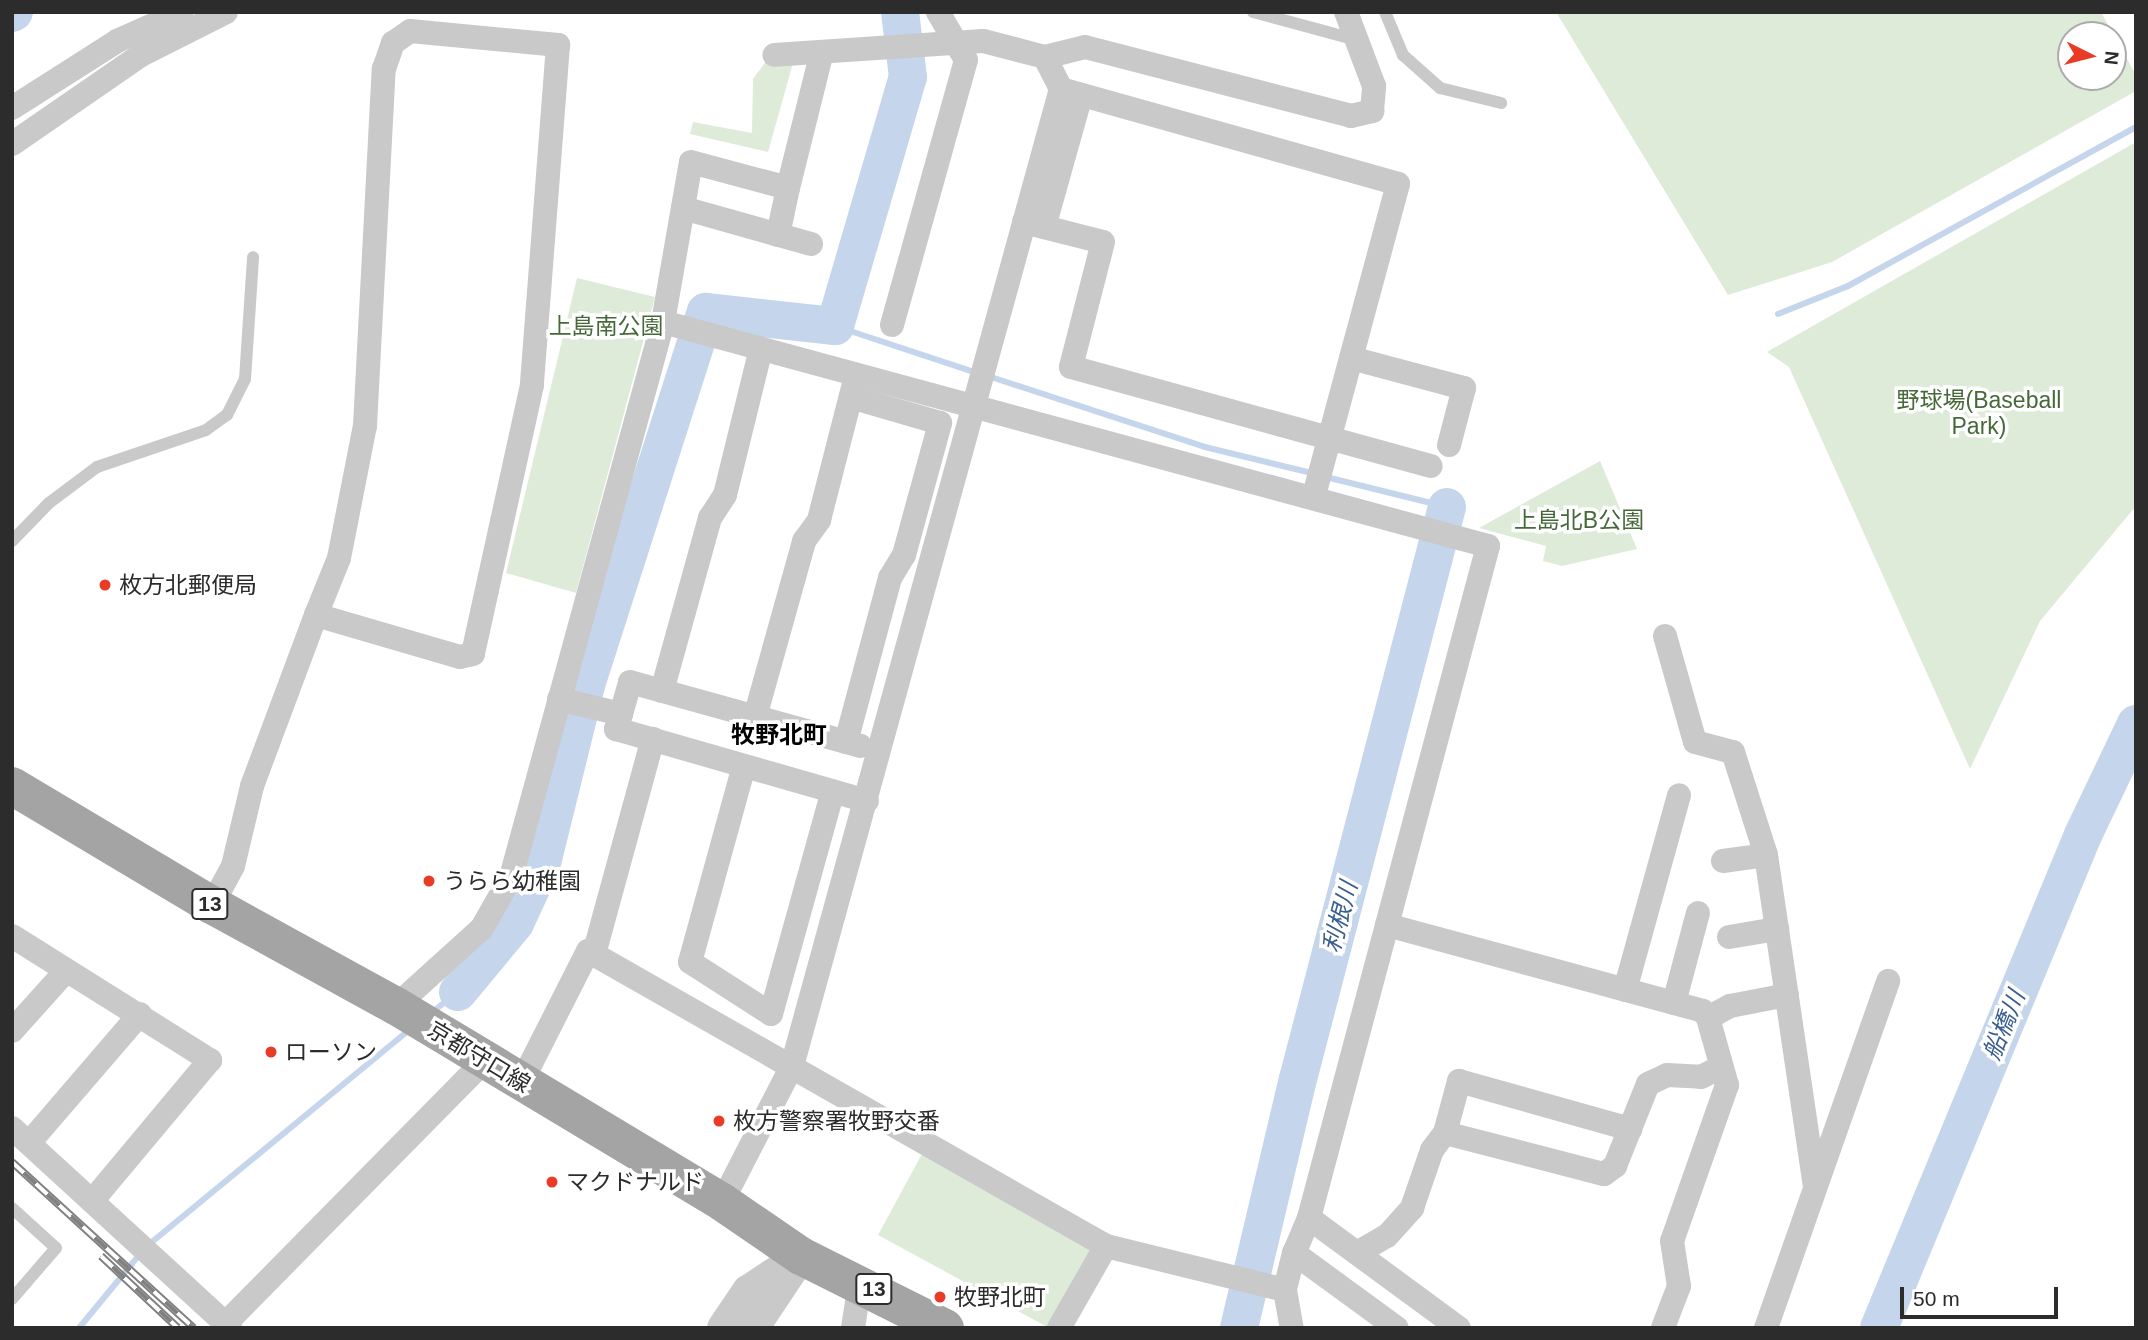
<!DOCTYPE html>
<html>
<head>
<meta charset="utf-8">
<style>
	body { margin:0 }
	#map { position:relative; width:2148px; height:1340px; overflow:hidden; background:#fff; font-family:Arial,"Noto Sans JP",sans-serif }
	div>[style] { position:absolute }
	.green>* { inset:0; background:#dfebd9 }
	.stream>* { height:6px; margin:-3px; padding:0 3px; transform-origin:3px; border-radius:3px; background:#c4d5ec }
	.river>* { height:38px; margin:-19px; padding:0 19px; transform-origin:19px; border-radius:19px; background:#c4d5ec }
	.service>* { height:12px; margin:-6px; padding:0 6px; transform-origin:6px; border-radius:6px; background:#c9c9c9 }
	.minor>* { height:24px; margin:-12px; padding:0 12px; transform-origin:12px; border-radius:12px; background:#c9c9c9 }
	.tertiary>* { height:32px; margin:-16px; padding:0 16px; transform-origin:16px; border-radius:16px; background:#c9c9c9 }
	.primary>* { height:38px; margin:-19px; padding:0 19px; transform-origin:19px; border-radius:19px; background:#a4a4a4 }
	.rail>* { height:8px; margin-top:-4px; transform-origin:0; background:repeating-linear-gradient(90deg,#fff 0 16px,#818181 0 32px); box-sizing:border-box; border-block:2px solid #818181 }
	.dots>* { width:19px; height:19px; translate:-50% -50%; box-sizing:border-box; border:4px solid #fff; border-radius:50% }
	span { translate:-50% -50%; white-space:nowrap; text-align:center; line-height:1.15; -webkit-text-stroke:7px #fff; paint-order:stroke }
	.shield-label span { padding:2px 5px; background:#fff; border:2px solid; border-radius:5px; -webkit-text-stroke-width:0 }
	.shield-label { font-size:21px; color:#2c2c2c; font-weight:700 }
	.park-label { font-size:23px; color:#476939 }
	.poi-label { font-size:23px; color:#2c2c2c }
	.left { translate:0 -50%; text-align:left }
	.street-label { font-size:23px; color:#2c2c2c }
	.neighbourhood-label { font-size:24px; color:#000; font-weight:700 }
	.water-label { font-size:24px; color:#395f90; font-style:italic }
	.frame { position:absolute; inset:0; border:14px solid #2c2c2c; pointer-events:none }
	.north { position:absolute; left:2057px; top:21px; width:70px; height:70px; box-sizing:border-box; background:#fff; border:2px solid #ababab; border-radius:50%; rotate:96deg; font-size:19px; font-weight:700; line-height:28px; text-align:center; color:#2c2c2c }
	.north::after { content:''; display:block; margin:auto; width:24px; height:32px; background:#ea3b27; clip-path:polygon(50% 0,100% 100%,50% 72%,0 100%) }
	.scale { position:absolute; left:1900px; top:1287px; width:158px; height:32px; box-sizing:border-box; border:4px solid #2c2c2c; border-top:0; padding-left:9px; font-size:21px; line-height:24px; white-space:nowrap; color:#2c2c2c; -webkit-text-stroke:5px #fff; paint-order:stroke }
</style>
</head>
<body>
<div id="map">
	<div class="green">
		<div style="clip-path:polygon(evenodd,1556px 12px,2101px 12px,2136px 75px,2136px 91px,1832px 262px,1728px 295px,1556px 12px,2113px 35px,2113px 77px,2071px 77px,2071px 35px,2113px 35px)"></div>
		<div style="clip-path:polygon(767px 60px,793px 63px,768px 152px,690px 134px,693px 122px,752px 133px,753px 79px)"></div>
		<div style="clip-path:polygon(2136px 142px,2136px 506px,2040px 621px,1970px 769px,1789px 367px,1767px 352px)"></div>
		<div style="clip-path:polygon(577px 278px,655px 297px,576px 593px,506px 573px)"></div>
		<div style="clip-path:polygon(1600px 461px,1637px 549px,1562px 566px,1543px 561px,1546px 546px,1479px 528px)"></div>
		<div style="clip-path:polygon(923px 1152px,1095px 1250px,1049px 1328px,878px 1235px)"></div>
	</div>
	<div class="stream">
		<div style="left:1778px;top:314px;width:75px;rotate:-21.8deg"></div>
		<div style="left:1848px;top:286px;width:329px;rotate:-28.9deg"></div>
		<div style="left:835px;top:326px;width:150px;rotate:18.3deg"></div>
		<div style="left:988px;top:376px;width:228px;rotate:18.1deg"></div>
		<div style="left:1205px;top:447px;width:114px;rotate:13.7deg"></div>
		<div style="left:1326px;top:477px;width:125px;rotate:13.9deg"></div>
		<div style="left:431px;top:1013px;width:34px;rotate:-38deg"></div>
		<div style="left:147px;top:1246px;width:340px;rotate:-39.5deg"></div>
		<div style="left:79px;top:1328px;width:96px;rotate:-50.5deg"></div>
	</div>
	<div class="river">
		<div style="left:12px;top:13px;width:2px;rotate:-27deg"></div>
		<div style="left:458px;top:992px;width:89px;rotate:-50.4deg"></div>
		<div style="left:515px;top:923px;width:62px;rotate:-65.1deg"></div>
		<div style="left:541px;top:867px;width:187px;rotate:-76.1deg"></div>
		<div style="left:586px;top:685px;width:392px;rotate:-72.2deg"></div>
		<div style="left:706px;top:312px;width:130px;rotate:6.2deg"></div>
		<div style="left:835px;top:326px;width:259px;rotate:-73.7deg"></div>
		<div style="left:908px;top:77px;width:65px;rotate:-97deg"></div>
		<div style="left:1239px;top:1328px;width:256px;rotate:-76.7deg"></div>
		<div style="left:1298px;top:1079px;width:591px;rotate:-75.4deg"></div>
		<div style="left:1879px;top:1328px;width:534px;rotate:-67.52deg"></div>
		<div style="left:2083px;top:835px;width:123px;rotate:-64.5deg"></div>
	</div>
	<div class="service">
		<div style="left:1253px;top:12px;width:108px;rotate:15.1deg"></div>
		<div style="left:1385px;top:12px;width:47px;rotate:67.3deg"></div>
		<div style="left:1403px;top:55px;width:50px;rotate:41.7deg"></div>
		<div style="left:1440px;top:88px;width:63px;rotate:13.8deg"></div>
		<div style="left:12px;top:541px;width:53px;rotate:-45.8deg"></div>
		<div style="left:49px;top:503px;width:60px;rotate:-36.9deg"></div>
		<div style="left:97px;top:467px;width:115px;rotate:-18.7deg"></div>
		<div style="left:206px;top:430px;width:26px;rotate:-36deg"></div>
		<div style="left:227px;top:415px;width:40px;rotate:-63.4deg"></div>
		<div style="left:245px;top:379px;width:122px;rotate:-86.2deg"></div>
		<div style="left:12px;top:1208px;width:59px;rotate:42.3deg"></div>
		<div style="left:56px;top:1248px;width:67px;rotate:130.8deg"></div>
	</div>
	<div class="minor">
		<div style="left:410px;top:31px;width:149px;rotate:5.4deg"></div>
		<div style="left:558px;top:45px;width:341px;rotate:94.4deg"></div>
		<div style="left:532px;top:385px;width:275px;rotate:102.4deg"></div>
		<div style="left:473px;top:654px;width:13px;rotate:167deg"></div>
		<div style="left:460px;top:657px;width:150px;rotate:-163.7deg"></div>
		<div style="left:316px;top:615px;width:61px;rotate:-68deg"></div>
		<div style="left:339px;top:558px;width:135px;rotate:-78.9deg"></div>
		<div style="left:365px;top:426px;width:358px;rotate:-87deg"></div>
		<div style="left:384px;top:69px;width:28px;rotate:-71deg"></div>
		<div style="left:393px;top:43px;width:21px;rotate:-35deg"></div>
		<div style="left:1045px;top:57px;width:41px;rotate:-14deg"></div>
		<div style="left:1085px;top:47px;width:275px;rotate:14.5deg"></div>
		<div style="left:1351px;top:116px;width:22px;rotate:-13deg"></div>
		<div style="left:1372px;top:111px;width:25px;rotate:-85deg"></div>
		<div style="left:1374px;top:86px;width:79px;rotate:-110.7deg"></div>
		<div style="left:1061px;top:89px;width:350px;rotate:15.7deg"></div>
		<div style="left:1398px;top:184px;width:323px;rotate:105.1deg"></div>
		<div style="left:12px;top:108px;width:125px;rotate:-32.5deg"></div>
		<div style="left:117px;top:41px;width:71px;rotate:-24deg"></div>
		<div style="left:12px;top:144px;width:157px;rotate:-34.6deg"></div>
		<div style="left:141px;top:55px;width:95px;rotate:-26.8deg"></div>
		<div style="left:683px;top:208px;width:133px;rotate:15.7deg"></div>
		<div style="left:1024px;top:222px;width:81px;rotate:14.2deg"></div>
		<div style="left:1103px;top:242px;width:129px;rotate:104.4deg"></div>
		<div style="left:1071px;top:367px;width:373px;rotate:15.4deg"></div>
		<div style="left:1044px;top:227px;width:137px;rotate:-74.3deg"></div>
		<div style="left:778px;top:235px;width:48px;rotate:-78deg"></div>
		<div style="left:663px;top:322px;width:855px;rotate:15.19deg"></div>
		<div style="left:1488px;top:546px;width:695px;rotate:104.92deg"></div>
		<div style="left:1309px;top:1218px;width:38px;rotate:113deg"></div>
		<div style="left:1294px;top:1253px;width:38px;rotate:104deg"></div>
		<div style="left:1285px;top:1290px;width:39px;rotate:80deg"></div>
		<div style="left:892px;top:325px;width:275px;rotate:-74.4deg"></div>
		<div style="left:966px;top:60px;width:56px;rotate:-120.3deg"></div>
		<div style="left:1351px;top:358px;width:117px;rotate:14.9deg"></div>
		<div style="left:1464px;top:388px;width:59px;rotate:104.7deg"></div>
		<div style="left:1665px;top:636px;width:110px;rotate:74.2deg"></div>
		<div style="left:1695px;top:742px;width:39px;rotate:15deg"></div>
		<div style="left:1733px;top:752px;width:108px;rotate:72.2deg"></div>
		<div style="left:1766px;top:855px;width:336px;rotate:81.6deg"></div>
		<div style="left:662px;top:691px;width:180px;rotate:-74.5deg"></div>
		<div style="left:710px;top:518px;width:27px;rotate:-57deg"></div>
		<div style="left:725px;top:495px;width:151px;rotate:-76.2deg"></div>
		<div style="left:559px;top:699px;width:64px;rotate:13.6deg"></div>
		<div style="left:621px;top:714px;width:16px;rotate:108deg"></div>
		<div style="left:616px;top:729px;width:261px;rotate:16deg"></div>
		<div style="left:621px;top:714px;width:33px;rotate:-74deg"></div>
		<div style="left:630px;top:682px;width:239px;rotate:15.5deg"></div>
		<div style="left:755px;top:717px;width:183px;rotate:-74.4deg"></div>
		<div style="left:804px;top:541px;width:26px;rotate:-54deg"></div>
		<div style="left:819px;top:520px;width:145px;rotate:-75.6deg"></div>
		<div style="left:846px;top:742px;width:170px;rotate:-75deg"></div>
		<div style="left:890px;top:578px;width:27px;rotate:-59deg"></div>
		<div style="left:904px;top:555px;width:137px;rotate:-74.7deg"></div>
		<div style="left:940px;top:423px;width:93px;rotate:-163.7deg"></div>
		<div style="left:744px;top:766px;width:203px;rotate:105.4deg"></div>
		<div style="left:690px;top:962px;width:96px;rotate:32.7deg"></div>
		<div style="left:771px;top:1014px;width:231px;rotate:-74.5deg"></div>
		<div style="left:1723px;top:861px;width:43px;rotate:-7.9deg"></div>
		<div style="left:212px;top:905px;width:44px;rotate:-61.7deg"></div>
		<div style="left:233px;top:866px;width:82px;rotate:-76.6deg"></div>
		<div style="left:252px;top:786px;width:183px;rotate:-69.5deg"></div>
		<div style="left:1387px;top:925px;width:327px;rotate:15.2deg"></div>
		<div style="left:1703px;top:1011px;width:9px;rotate:54deg"></div>
		<div style="left:1708px;top:1018px;width:70px;rotate:74.2deg"></div>
		<div style="left:1727px;top:1085px;width:165px;rotate:109.4deg"></div>
		<div style="left:1672px;top:1241px;width:46px;rotate:81.2deg"></div>
		<div style="left:1679px;top:1286px;width:45px;rotate:110.9deg"></div>
		<div style="left:12px;top:936px;width:234px;rotate:32.1deg"></div>
		<div style="left:210px;top:1060px;width:182px;rotate:129.9deg"></div>
		<div style="left:1729px;top:937px;width:49px;rotate:-9.5deg"></div>
		<div style="left:594px;top:954px;width:223px;rotate:-74.7deg"></div>
		<div style="left:1625px;top:990px;width:202px;rotate:-74.5deg"></div>
		<div style="left:1674px;top:1003px;width:93px;rotate:-75.1deg"></div>
		<div style="left:396px;top:1006px;width:116px;rotate:-42.2deg"></div>
		<div style="left:482px;top:928px;width:59px;rotate:-60.4deg"></div>
		<div style="left:511px;top:877px;width:575px;rotate:-74.68deg"></div>
		<div style="left:663px;top:322px;width:162px;rotate:-80.1deg"></div>
		<div style="left:691px;top:162px;width:100px;rotate:15deg"></div>
		<div style="left:788px;top:188px;width:140px;rotate:-76deg"></div>
		<div style="left:1708px;top:1018px;width:25px;rotate:-29deg"></div>
		<div style="left:1730px;top:1006px;width:58px;rotate:-10.9deg"></div>
		<div style="left:12px;top:1031px;width:79px;rotate:-48.1deg"></div>
		<div style="left:521px;top:1083px;width:148px;rotate:-63.1deg"></div>
		<div style="left:588px;top:951px;width:596px;rotate:29.66deg"></div>
		<div style="left:1106px;top:1246px;width:184px;rotate:13.8deg"></div>
		<div style="left:12px;top:1128px;width:296px;rotate:42.5deg"></div>
		<div style="left:1445px;top:1133px;width:54px;rotate:-74.9deg"></div>
		<div style="left:1459px;top:1081px;width:178px;rotate:15.7deg"></div>
		<div style="left:29px;top:1143px;width:170px;rotate:-49.3deg"></div>
		<div style="left:722px;top:1202px;width:153px;rotate:-62.8deg"></div>
		<div style="left:792px;top:1066px;width:1013px;rotate:-74.61deg"></div>
		<div style="left:1061px;top:89px;width:36px;rotate:-117deg"></div>
		<div style="left:1045px;top:57px;width:64px;rotate:-165.5deg"></div>
		<div style="left:983px;top:41px;width:209px;rotate:176.2deg"></div>
		<div style="left:1309px;top:1218px;width:186px;rotate:36.3deg"></div>
		<div style="left:1294px;top:1253px;width:127px;rotate:36.1deg"></div>
		<div style="left:1357px;top:1253px;width:34px;rotate:-30deg"></div>
		<div style="left:1387px;top:1236px;width:38px;rotate:-48deg"></div>
		<div style="left:1412px;top:1208px;width:61px;rotate:-71deg"></div>
		<div style="left:1432px;top:1150px;width:21px;rotate:-53deg"></div>
		<div style="left:1445px;top:1133px;width:164px;rotate:14.5deg"></div>
		<div style="left:1604px;top:1174px;width:14px;rotate:-36deg"></div>
		<div style="left:1615px;top:1166px;width:88px;rotate:-68.1deg"></div>
		<div style="left:1648px;top:1084px;width:21px;rotate:-25deg"></div>
		<div style="left:1667px;top:1075px;width:34px;rotate:3deg"></div>
		<div style="left:1701px;top:1077px;width:22px;rotate:-27deg"></div>
		<div style="left:226px;top:1323px;width:368px;rotate:-45.4deg"></div>
		<div style="left:853px;top:1328px;width:47px;rotate:-81.3deg"></div>
		<div style="left:1059px;top:1328px;width:95px;rotate:-60.2deg"></div>
		<div style="left:1766px;top:1328px;width:368px;rotate:-70.6deg"></div>
	</div>
	<div class="tertiary">
		<div style="left:723px;top:1328px;width:45px;rotate:-56deg"></div>
		<div style="left:748px;top:1291px;width:64px;rotate:-33.4deg"></div>
		<div style="left:753px;top:1328px;width:72px;rotate:-56.3deg"></div>
	</div>
	<div class="primary">
		<div style="left:12px;top:786px;width:233px;rotate:30.8deg"></div>
		<div style="left:212px;top:905px;width:210px;rotate:28.8deg"></div>
		<div style="left:396px;top:1006px;width:380px;rotate:31deg"></div>
		<div style="left:722px;top:1202px;width:96px;rotate:34.4deg"></div>
		<div style="left:801px;top:1256px;width:161px;rotate:26.6deg"></div>
	</div>
	<div class="rail">
		<div style="left:12px;top:1162px;width:246px;rotate:42.4deg"></div>
		<div style="left:101px;top:1256px;width:105px;rotate:43.1deg"></div>
	</div>
	<div class="dots">
		<div style="left:105px;top:585px;background:#ea3b27"></div>
		<div style="left:429px;top:881px;background:#ea3b27"></div>
		<div style="left:271px;top:1052px;background:#ea3b27"></div>
		<div style="left:719px;top:1121px;background:#ea3b27"></div>
		<div style="left:552px;top:1182px;background:#ea3b27"></div>
		<div style="left:940px;top:1297px;background:#ea3b27"></div>
	</div>
	<div class="shield-label">
		<span style="left:210px;top:904px">13</span>
		<span style="left:874px;top:1289px">13</span>
	</div>
	<div class="park-label">
		<span style="left:606px;top:326px">上島南公園</span>
		<span style="left:1979px;top:413px">野球場(Baseball<br>Park)</span>
		<span style="left:1579px;top:520px">上島北B公園</span>
	</div>
	<div class="poi-label">
		<span class="left" style="left:119px;top:585px">枚方北郵便局</span>
		<span class="left" style="left:443px;top:881px">うらら幼稚園</span>
		<span class="left" style="left:285px;top:1052px">ローソン</span>
		<span class="left" style="left:733px;top:1121px">枚方警察署牧野交番</span>
		<span class="left" style="left:566px;top:1182px">マクドナルド</span>
		<span class="left" style="left:954px;top:1297px">牧野北町</span>
	</div>
	<div class="street-label">
		<span style="left:479px;top:1057px;rotate:31deg">京都守口線</span>
	</div>
	<div class="neighbourhood-label">
		<span style="left:779px;top:735px">牧野北町</span>
	</div>
	<div class="water-label">
		<span style="left:1340px;top:917px;rotate:-75deg">利根川</span>
		<span style="left:2004px;top:1025px;rotate:-68deg">船橋川</span>
	</div>
	<div class="frame"></div>
	<div class="north">N</div>
	<div class="scale">50 m</div>
</div>
</body>
</html>
